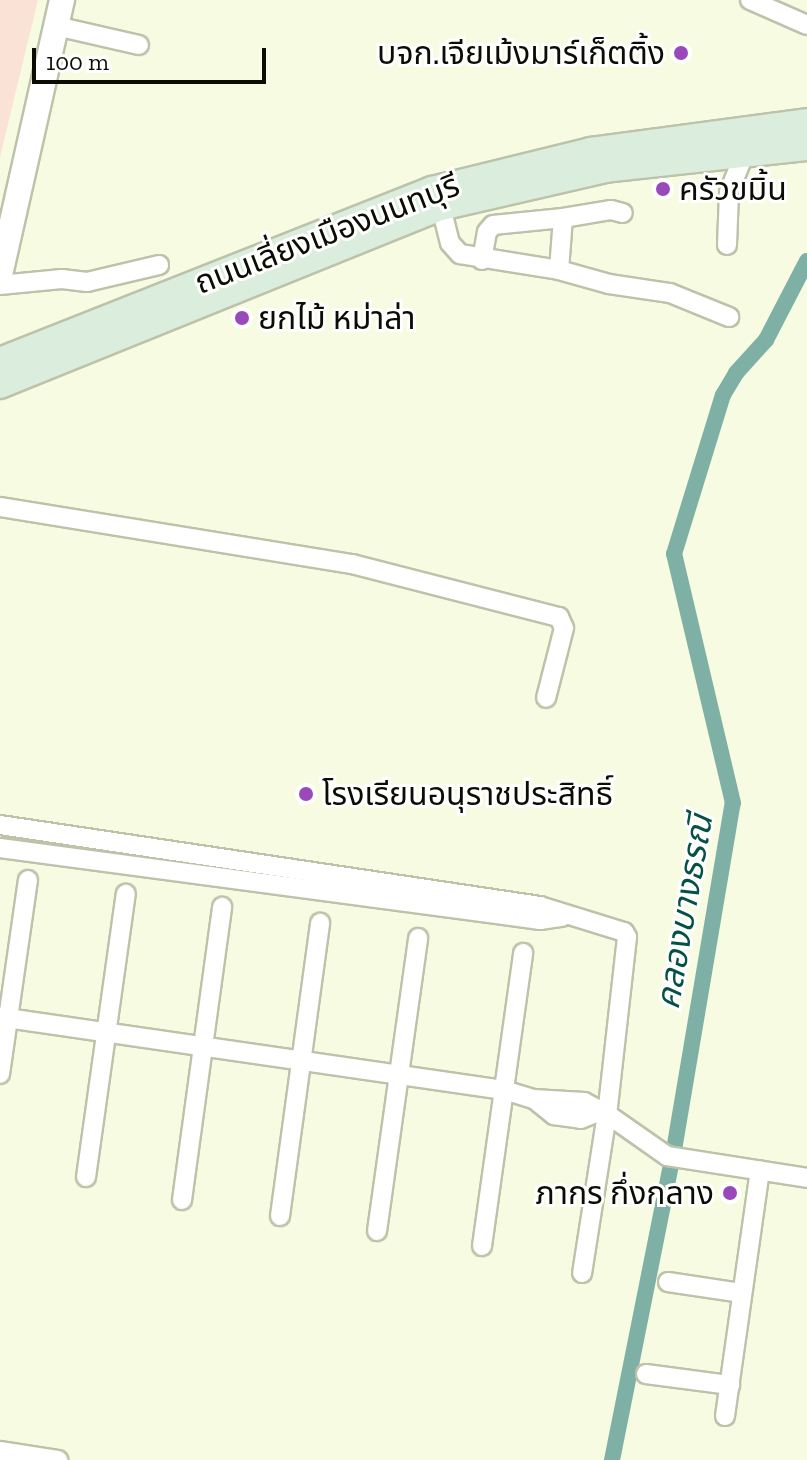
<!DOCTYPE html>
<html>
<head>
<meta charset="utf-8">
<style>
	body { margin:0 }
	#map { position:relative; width:807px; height:1460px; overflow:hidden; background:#f6fbe2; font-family:"Zilla Slab","Noto Sans Thai",serif }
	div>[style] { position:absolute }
	.green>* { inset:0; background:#fae3d6 }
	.canal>* { height:16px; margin:-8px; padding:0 8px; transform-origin:8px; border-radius:8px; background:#7eb0a5 }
	.roads { filter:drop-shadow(2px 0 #bdc2aa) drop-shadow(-2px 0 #bdc2aa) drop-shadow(0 2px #bdc2aa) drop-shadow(0 -2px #bdc2aa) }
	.minor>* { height:18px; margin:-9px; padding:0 9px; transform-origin:9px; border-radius:9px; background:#fff }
	.tertiary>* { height:24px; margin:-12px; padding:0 12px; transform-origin:12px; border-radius:12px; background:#fff }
	.secondary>* { height:26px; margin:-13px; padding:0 13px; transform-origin:13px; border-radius:13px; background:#dbeedd }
	.dots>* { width:22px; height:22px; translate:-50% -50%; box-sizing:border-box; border:4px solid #fff; border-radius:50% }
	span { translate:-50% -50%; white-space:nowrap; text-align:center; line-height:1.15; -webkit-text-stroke:6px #fff; paint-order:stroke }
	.poi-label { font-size:32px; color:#0b0d05 }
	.right { translate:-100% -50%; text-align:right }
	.left { translate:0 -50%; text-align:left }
	.street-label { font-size:32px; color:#0b0d05 }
	.water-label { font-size:34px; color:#055146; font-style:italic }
	.scale { position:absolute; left:32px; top:48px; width:234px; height:36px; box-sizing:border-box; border:4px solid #0b0d05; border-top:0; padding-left:10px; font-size:24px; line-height:28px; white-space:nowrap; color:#0b0d05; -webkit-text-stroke:6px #fff; paint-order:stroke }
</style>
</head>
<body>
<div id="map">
	<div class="green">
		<div style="clip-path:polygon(0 0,38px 0,0 157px)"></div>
	</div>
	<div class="canal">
		<div style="left:612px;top:1460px;width:316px;rotate:-78.7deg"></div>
		<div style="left:674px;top:1150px;width:352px;rotate:-80.4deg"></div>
		<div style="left:733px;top:803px;width:256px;rotate:-103.3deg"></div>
		<div style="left:674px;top:554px;width:166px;rotate:-72.9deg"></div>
		<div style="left:723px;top:395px;width:26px;rotate:-59deg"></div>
		<div style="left:736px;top:373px;width:45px;rotate:-47.7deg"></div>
		<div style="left:766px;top:340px;width:89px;rotate:-62.6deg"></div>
	</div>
	<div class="roads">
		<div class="minor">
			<div style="left:750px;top:0;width:62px;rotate:23.7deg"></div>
			<div style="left:56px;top:26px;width:85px;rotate:12.9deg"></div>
			<div style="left:441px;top:207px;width:37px;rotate:76deg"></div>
			<div style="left:450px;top:243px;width:15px;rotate:48deg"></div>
			<div style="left:460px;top:254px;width:100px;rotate:9.2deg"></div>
			<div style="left:559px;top:270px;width:52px;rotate:15.6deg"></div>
			<div style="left:609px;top:284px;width:62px;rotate:8.4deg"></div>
			<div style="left:670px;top:293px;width:64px;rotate:22.1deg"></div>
			<div style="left:727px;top:245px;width:53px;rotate:-87.8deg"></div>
			<div style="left:729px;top:192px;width:43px;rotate:-68.2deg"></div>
			<div style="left:482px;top:260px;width:28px;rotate:-80deg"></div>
			<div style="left:487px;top:232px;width:9px;rotate:-49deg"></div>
			<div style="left:493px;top:225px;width:70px;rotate:-5.7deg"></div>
			<div style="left:559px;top:270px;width:52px;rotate:-85.6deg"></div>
			<div style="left:563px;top:218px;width:49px;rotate:-9.5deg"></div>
			<div style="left:611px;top:210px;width:12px;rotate:14deg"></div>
			<div style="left:0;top:285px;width:62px;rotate:-5.5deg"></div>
			<div style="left:62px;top:279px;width:25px;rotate:7deg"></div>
			<div style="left:87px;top:282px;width:74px;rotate:-13.3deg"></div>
			<div style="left:0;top:507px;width:357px;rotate:9.2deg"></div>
			<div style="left:352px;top:564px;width:214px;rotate:14.4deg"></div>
			<div style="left:559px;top:617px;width:12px;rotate:66deg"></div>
			<div style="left:564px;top:628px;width:72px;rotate:104.4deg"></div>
			<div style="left:0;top:825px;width:546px;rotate:8.53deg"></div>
			<div style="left:540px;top:906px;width:88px;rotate:17.2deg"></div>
			<div style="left:624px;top:932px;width:6px;rotate:59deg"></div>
			<div style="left:627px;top:937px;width:178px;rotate:96.4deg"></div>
			<div style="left:607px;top:1114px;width:161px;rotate:98.9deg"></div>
			<div style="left:0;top:848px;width:545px;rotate:7.59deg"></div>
			<div style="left:540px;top:920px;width:22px;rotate:-8deg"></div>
			<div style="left:0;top:1017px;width:509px;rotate:8.24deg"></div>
			<div style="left:504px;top:1090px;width:31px;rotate:17deg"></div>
			<div style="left:534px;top:1099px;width:50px;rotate:3.4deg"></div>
			<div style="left:584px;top:1102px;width:26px;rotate:28deg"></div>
			<div style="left:607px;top:1114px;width:73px;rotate:35deg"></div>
			<div style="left:667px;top:1156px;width:142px;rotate:8.9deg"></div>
			<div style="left:0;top:1074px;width:196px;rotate:-81.8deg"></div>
			<div style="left:534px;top:1099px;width:26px;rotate:39deg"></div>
			<div style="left:554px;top:1115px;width:27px;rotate:8deg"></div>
			<div style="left:581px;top:1119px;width:18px;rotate:-22deg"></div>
			<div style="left:86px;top:1177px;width:286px;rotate:-82deg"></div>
			<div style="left:182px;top:1200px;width:296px;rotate:-82.2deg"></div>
			<div style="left:280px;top:1216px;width:296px;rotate:-82.2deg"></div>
			<div style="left:377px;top:1231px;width:296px;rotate:-82deg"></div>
			<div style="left:482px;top:1246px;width:296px;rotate:-82deg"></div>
			<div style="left:668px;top:1282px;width:75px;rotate:8.5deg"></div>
			<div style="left:646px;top:1374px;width:85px;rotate:7.5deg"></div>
			<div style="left:725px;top:1416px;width:248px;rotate:-81.9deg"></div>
			<div style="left:0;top:1451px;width:59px;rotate:8.8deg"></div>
		</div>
		<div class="tertiary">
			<div style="left:0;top:275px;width:282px;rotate:-77.3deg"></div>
		</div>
		<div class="secondary">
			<div style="left:0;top:361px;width:465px;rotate:-21.6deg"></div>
			<div style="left:432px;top:190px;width:164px;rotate:-13.8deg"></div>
			<div style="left:591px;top:151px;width:218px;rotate:-7.6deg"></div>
			<div style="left:0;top:385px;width:476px;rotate:-22deg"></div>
			<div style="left:441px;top:207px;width:168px;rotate:-13deg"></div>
			<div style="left:605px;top:169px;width:203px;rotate:-6.2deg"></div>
		</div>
	</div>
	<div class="dots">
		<div style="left:681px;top:53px;background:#9949ba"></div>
		<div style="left:663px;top:189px;background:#9949ba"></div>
		<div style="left:242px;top:318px;background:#9949ba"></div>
		<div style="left:306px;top:794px;background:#9949ba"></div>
		<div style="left:730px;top:1193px;background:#9949ba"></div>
	</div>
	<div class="poi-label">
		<span class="right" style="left:665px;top:53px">บจก.เจียเม้งมาร์เก็ตติ้ง</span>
		<span class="left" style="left:679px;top:189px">ครัวขมิ้น</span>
		<span class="left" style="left:258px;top:318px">ยกไม้ หม่าล่า</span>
		<span class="left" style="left:322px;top:794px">โรงเรียนอนุราชประสิทธิ์</span>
		<span class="right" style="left:714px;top:1193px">ภากร กึ่งกลาง</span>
	</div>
	<div class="street-label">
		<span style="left:327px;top:234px;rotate:-21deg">ถนนเลี่ยงเมืองนนทบุรี</span>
	</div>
	<div class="water-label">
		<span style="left:684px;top:912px;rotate:-80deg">คลองบางธรณี</span>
	</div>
	<div class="scale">100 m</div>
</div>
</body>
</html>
